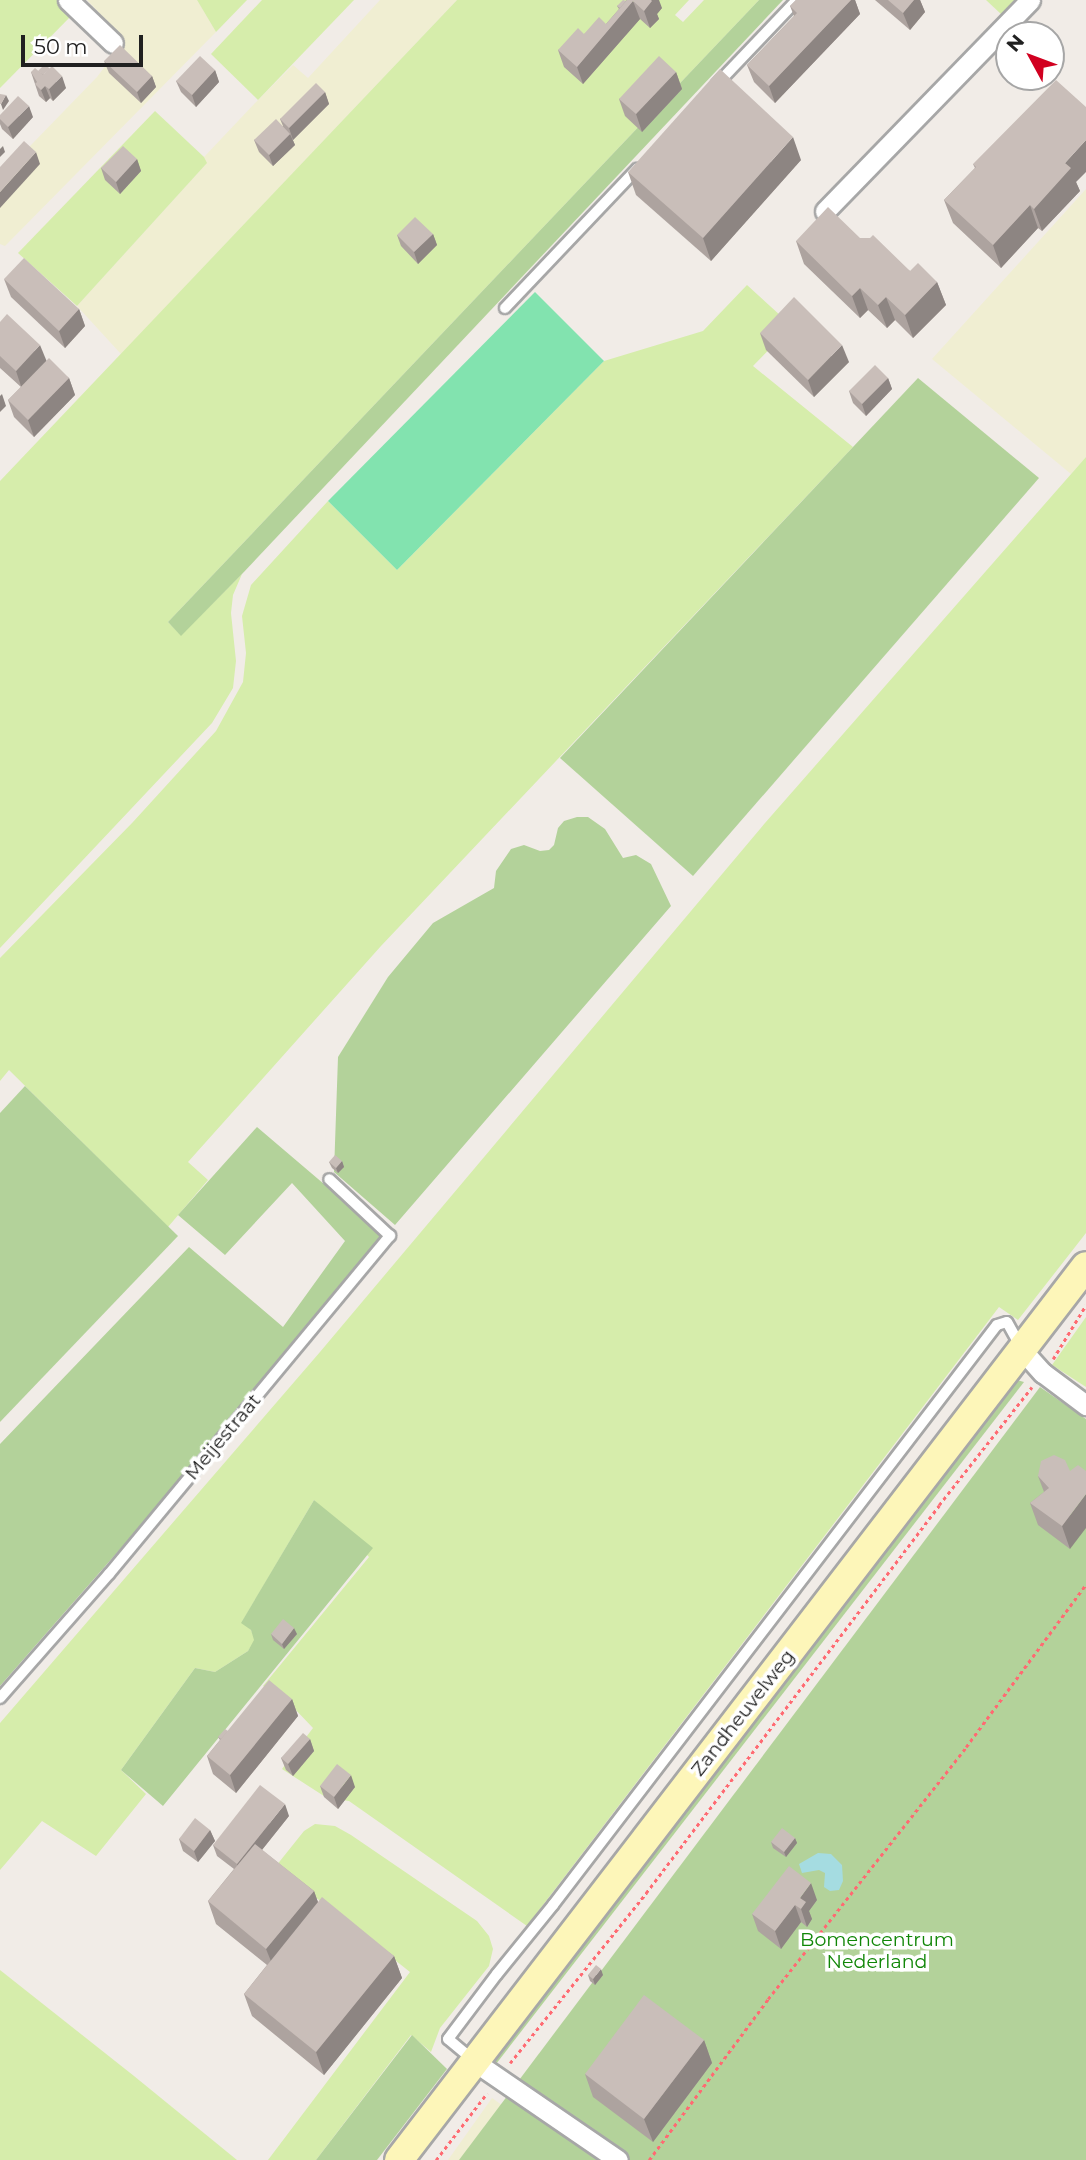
<!DOCTYPE html>
<html>
<head>
<meta charset="utf-8">
<style>
	body { margin:0 }
	#map { position:relative; width:1086px; height:2160px; overflow:hidden; background:#f1ece7; font-family:Montserrat,sans-serif }
	div>[style] { position:absolute }
	.farmland>* { inset:0; background:#f0eed2 }
	.grass>* { inset:0; background:#d6edab }
	.forest>* { inset:0; background:#b3d29a }
	.pitch>* { inset:0; background:#82e3af }
	.water>* { inset:0; background:#a5dce1 }
	.path>* { height:2.5px; margin-top:-1.25px; transform-origin:0; background:repeating-linear-gradient(90deg,#ff6a72 0 3.5px,transparent 0 7px) }
	.roads { filter:drop-shadow(2px 0 #a7a7a7) drop-shadow(-2px 0 #a7a7a7) drop-shadow(0 2px #a7a7a7) drop-shadow(0 -2px #a7a7a7) }
	.service>* { height:10px; margin:-5px; padding:0 5px; transform-origin:5px; border-radius:5px; background:#fff }
	.minor>* { height:19px; margin:-9.5px; padding:0 9.5px; transform-origin:9.5px; border-radius:9.5px; background:#fff }
	.secondary>* { height:28px; margin:-14px; padding:0 14px; transform-origin:14px; border-radius:14px; background:#fdf6b9 }
	.wall>* { inset:0; background:#ada39f }
	.shaded-wall>* { inset:0; background:#8d8582 }
	.building>* { inset:0; background:#c9beb9 }
	span { translate:-50% -50%; white-space:nowrap; text-align:center; line-height:1.15; -webkit-text-stroke:7px #fff; paint-order:stroke }
	.street-label { font-size:19px; color:#202020 }
	.park-label { font-size:19px; color:#108607 }
	.north { position:absolute; left:995px; top:21px; width:70px; height:70px; box-sizing:border-box; background:#fff; border:2px solid #a6a6a6; border-radius:50%; rotate:311deg; font-size:19px; font-weight:700; line-height:28px; text-align:center; color:#202020 }
	.north::after { content:''; display:block; margin:auto; width:24px; height:32px; background:#d10020; clip-path:polygon(50% 0,100% 100%,50% 72%,0 100%) }
	.scale { position:absolute; left:21px; top:35px; width:122px; height:32px; box-sizing:border-box; border:4px solid #202020; border-top:0; padding-left:9px; font-size:21px; line-height:24px; white-space:nowrap; color:#202020; -webkit-text-stroke:5px #fff; paint-order:stroke }
</style>
</head>
<body>
<div id="map">
	<div class="farmland">
		<div style="clip-path:polygon(87px 0,197px 0,216px 32px,5px 246px,0 244px,0 177px,97px 77px,115px 53px,116px 39px,102px 16px)"></div>
		<div style="clip-path:polygon(380px 0,457px 0,121px 354px,77px 306px,206px 164px,204px 157px,258px 100px,293px 65px,308px 78px)"></div>
		<div style="clip-path:polygon(1086px 189px,1086px 457px,1071px 474px,932px 359px)"></div>
		<div style="clip-path:polygon(492px 2098px,579px 2160px,448px 2160px)"></div>
	</div>
	<div class="grass">
		<div style="clip-path:polygon(0 0,57px 0,75px 12px,0 88px)"></div>
		<div style="clip-path:polygon(197px 0,247px 0,216px 32px)"></div>
		<div style="clip-path:polygon(262px 0,354px 0,258px 100px,211px 54px)"></div>
		<div style="clip-path:polygon(457px 0,689px 0,675px 15px,683px 22px,704px 0,759px 0,168px 622px,181px 635px,242px 574px,233px 595px,231px 613px,236px 661px,233px 688px,212px 723px,0 948px,0 481px)"></div>
		<div style="clip-path:polygon(986px 0,1016px 0,1002px 15px)"></div>
		<div style="clip-path:polygon(155px 111px,204px 157px,207px 163px,77px 306px,18px 253px)"></div>
		<div style="clip-path:polygon(747px 285px,792px 326px,753px 366px,853px 447px,381px 946px,188px 1162px,208px 1180px,168px 1227px,9px 1070px,0 1081px,0 958px,133px 822px,216px 731px,243px 682px,246px 653px,242px 616px,251px 585px,328px 501px,397px 570px,604px 361px,703px 331px)"></div>
		<div style="clip-path:polygon(1086px 457px,1086px 1233px,1018px 1320px,999px 1307px,527px 1926px,349px 1801px,327px 1798px,282px 1769px,313px 1728px,292px 1706px,263px 1686px,369px 1557px,314px 1500px,242px 1622px,251px 1630px,255px 1640px,248px 1651px,215px 1672px,195px 1668px,121px 1770px,146px 1794px,96px 1856px,42px 1821px,0 1870px,0 1723px,320px 1352px,765px 823px)"></div>
		<div style="clip-path:polygon(1086px 1317px,1086px 1387px,1052px 1365px)"></div>
		<div style="clip-path:polygon(315px 1824px,335px 1826px,351px 1835px,477px 1921px,489px 1936px,493px 1949px,489px 1966px,440px 2028px,431px 2052px,411px 2035px,316px 2160px,268px 2160px,410px 1972px,276px 1866px,304px 1831px)"></div>
		<div style="clip-path:polygon(0 1970px,134px 2076px,237px 2160px,0 2160px)"></div>
	</div>
	<div class="forest">
		<div style="clip-path:polygon(759px 0,783px 0,242px 574px,181px 636px,168px 622px)"></div>
		<div style="clip-path:polygon(918px 378px,1039px 478px,693px 876px,560px 758px)"></div>
		<div style="clip-path:polygon(577px 817px,588px 817px,605px 829px,623px 858px,636px 855px,651px 864px,671px 906px,395px 1225px,334px 1172px,338px 1057px,388px 977px,433px 923px,494px 888px,496px 871px,511px 849px,524px 845px,540px 851px,549px 850px,554px 845px,558px 828px,564px 821px)"></div>
		<div style="clip-path:polygon(25px 1086px,178px 1236px,0 1422px,0 1113px)"></div>
		<div style="clip-path:polygon(257px 1127px,385px 1236px,136px 1531px,0 1686px,0 1444px,189px 1247px,283px 1327px,345px 1241px,292px 1183px,225px 1255px,178px 1215px)"></div>
		<div style="clip-path:polygon(1013px 1379px,1024px 1382px,496px 2064px,491px 2055px)"></div>
		<div style="clip-path:polygon(1040px 1387px,1086px 1419px,1086px 2160px,459px 2160px)"></div>
		<div style="clip-path:polygon(314px 1500px,373px 1548px,163px 1806px,121px 1770px,195px 1668px,215px 1672px,248px 1651px,254px 1640px,251px 1630px,241px 1623px)"></div>
		<div style="clip-path:polygon(412px 2035px,447px 2069px,377px 2160px,316px 2160px)"></div>
	</div>
	<div class="pitch">
		<div style="clip-path:polygon(535px 292px,604px 361px,397px 570px,328px 501px)"></div>
	</div>
	<div class="water">
		<div style="clip-path:polygon(818px 1853px,831px 1854px,842px 1865px,843px 1881px,839px 1890px,830px 1891px,824px 1887px,825px 1873px,819px 1870px,802px 1873px,799px 1864px)"></div>
	</div>
	<div class="path">
		<div style="left:1053px;top:1359px;width:63px;rotate:-58.6deg"></div>
		<div style="left:510px;top:2063px;width:218px;rotate:-51.3deg"></div>
		<div style="left:646px;top:1893px;width:486px;rotate:-52.9deg"></div>
		<div style="left:939px;top:1505px;width:150px;rotate:-51.8deg"></div>
		<div style="left:436px;top:2160px;width:84px;rotate:-52.7deg"></div>
		<div style="left:649px;top:2160px;width:200px;rotate:-53.5deg"></div>
		<div style="left:768px;top:1999px;width:320px;rotate:-51.8deg"></div>
		<div style="left:966px;top:1747px;width:202px;rotate:-53.6deg"></div>
	</div>
	<div class="roads">
		<div class="service">
			<div style="left:717px;top:84px;width:116px;rotate:-46.4deg"></div>
			<div style="left:505px;top:308px;width:192px;rotate:-46.5deg"></div>
			<div style="left:0;top:1698px;width:165px;rotate:-48.7deg"></div>
			<div style="left:109px;top:1574px;width:440px;rotate:-50.3deg"></div>
			<div style="left:390px;top:1236px;width:83px;rotate:-136.9deg"></div>
			<div style="left:472px;top:2059px;width:31px;rotate:-140deg"></div>
			<div style="left:448px;top:2039px;width:81px;rotate:-53deg"></div>
			<div style="left:497px;top:1974px;width:89px;rotate:-50.9deg"></div>
			<div style="left:553px;top:1905px;width:730px;rotate:-52.57deg"></div>
			<div style="left:997px;top:1325px;width:10px;rotate:-17deg"></div>
			<div style="left:1007px;top:1322px;width:26px;rotate:61deg"></div>
		</div>
		<div class="minor">
			<div style="left:68px;top:0;width:62px;rotate:43.7deg"></div>
			<div style="left:825px;top:211px;width:294px;rotate:-45.8deg"></div>
			<div style="left:1022px;top:1350px;width:31px;rotate:48deg"></div>
			<div style="left:1043px;top:1373px;width:54px;rotate:36.7deg"></div>
			<div style="left:475px;top:2062px;width:173px;rotate:34.4deg"></div>
		</div>
		<div class="secondary">
			<div style="left:399px;top:2160px;width:1127px;rotate:-52.46deg"></div>
		</div>
	</div>
	<div class="wall">
		<div style="clip-path:polygon(627px 0,662px 8px,657px 14px,659px 19px,650px 28px,640px 19px,583px 84px,564px 67px,558px 50px,584px 34px,606px 24px,619px 9px,617px 6px)"></div>
		<div style="clip-path:polygon(796px 0,855px 0,860px 14px,775px 103px,754px 82px,747px 65px,794px 16px,790px 6px)"></div>
		<div style="clip-path:polygon(875px 0,920px 0,925px 12px,910px 30px)"></div>
		<div style="clip-path:polygon(104px 61px,152px 76px,156px 87px,141px 103px,109px 73px)"></div>
		<div style="clip-path:polygon(215px 70px,219px 82px,196px 107px,181px 92px,176px 81px)"></div>
		<div style="clip-path:polygon(38px 71px,66px 88px,53px 101px,50px 98px,46px 102px,39px 96px,31px 72px)"></div>
		<div style="clip-path:polygon(676px 72px,682px 89px,642px 132px,625px 116px,619px 99px)"></div>
		<div style="clip-path:polygon(325px 92px,329px 104px,293px 140px,292px 138px,295px 145px,273px 166px,259px 152px,254px 140px,283px 126px,280px 119px)"></div>
		<div style="clip-path:polygon(0 115px,33px 117px,13px 139px,2px 129px,0 124px)"></div>
		<div style="clip-path:polygon(137px 159px,141px 171px,120px 194px,105px 180px,101px 168px)"></div>
		<div style="clip-path:polygon(801px 160px,711px 261px,636px 195px,628px 172px)"></div>
		<div style="clip-path:polygon(973px 164px,1076px 182px,1080px 191px,1042px 231px,1038px 228px,1001px 268px,953px 223px,944px 200px,975px 168px)"></div>
		<div style="clip-path:polygon(433px 234px,437px 245px,418px 264px,401px 246px,397px 235px)"></div>
		<div style="clip-path:polygon(860px 238px,910px 271px,937px 282px,946px 305px,913px 338px,895px 320px,887px 328px,868px 310px,860px 318px,804px 264px,796px 241px)"></div>
		<div style="clip-path:polygon(4px 279px,79px 309px,85px 326px,65px 348px,11px 297px)"></div>
		<div style="clip-path:polygon(0 322px,46px 361px,69px 378px,75px 395px,34px 437px,14px 417px,8px 400px,21px 387px,0 368px)"></div>
		<div style="clip-path:polygon(760px 333px,849px 362px,814px 397px,766px 350px)"></div>
		<div style="clip-path:polygon(888px 378px,892px 389px,866px 416px,853px 403px,849px 391px)"></div>
		<div style="clip-path:polygon(342px 1161px,344px 1167px,338px 1173px,332px 1168px,329px 1162px)"></div>
		<div style="clip-path:polygon(1070px 1471px,1070px 1549px,1038px 1525px,1030px 1503px,1044px 1492px,1038px 1476px)"></div>
		<div style="clip-path:polygon(271px 1634px,297px 1634px,284px 1649px,273px 1640px)"></div>
		<div style="clip-path:polygon(292px 1699px,298px 1716px,236px 1793px,213px 1774px,207px 1756px,220px 1740px,218px 1737px,228px 1731px)"></div>
		<div style="clip-path:polygon(310px 1739px,314px 1751px,293px 1776px,286px 1770px,281px 1758px)"></div>
		<div style="clip-path:polygon(320px 1786px,355px 1787px,338px 1809px,324px 1797px)"></div>
		<div style="clip-path:polygon(289px 1816px,262px 1850px,314px 1891px,318px 1902px,394px 1956px,402px 1978px,324px 2075px,252px 2016px,244px 1994px,267px 1965px,216px 1924px,208px 1901px,234px 1869px,217px 1856px,213px 1845px)"></div>
		<div style="clip-path:polygon(210px 1830px,215px 1841px,198px 1862px,183px 1851px,179px 1839px)"></div>
		<div style="clip-path:polygon(795px 1838px,797px 1843px,786px 1857px,773px 1848px,771px 1842px)"></div>
		<div style="clip-path:polygon(817px 1900px,809px 1911px,812px 1919px,807px 1927px,801px 1922px,781px 1949px,758px 1931px,752px 1914px)"></div>
		<div style="clip-path:polygon(588px 1975px,603px 1975px,595px 1985px,590px 1981px)"></div>
		<div style="clip-path:polygon(704px 2040px,712px 2063px,653px 2142px,593px 2097px,585px 2074px)"></div>
	</div>
	<div class="shaded-wall">
		<div style="clip-path:polygon(650px 0,659px 0,662px 8px,657px 14px,659px 19px,650px 28px,644px 11px)"></div>
		<div style="clip-path:polygon(851px 0,855px 0,860px 14px,775px 103px,769px 86px)"></div>
		<div style="clip-path:polygon(914px 0,920px 0,925px 12px,910px 30px,903px 13px)"></div>
		<div style="clip-path:polygon(633px 1px,640px 19px,583px 84px,577px 67px)"></div>
		<div style="clip-path:polygon(215px 70px,219px 82px,196px 107px,192px 95px)"></div>
		<div style="clip-path:polygon(676px 72px,682px 89px,642px 132px,636px 114px)"></div>
		<div style="clip-path:polygon(62px 76px,66px 88px,53px 101px,49px 89px)"></div>
		<div style="clip-path:polygon(152px 76px,156px 87px,141px 103px,137px 92px)"></div>
		<div style="clip-path:polygon(45px 86px,50px 98px,46px 102px,41px 90px)"></div>
		<div style="clip-path:polygon(325px 92px,329px 104px,293px 140px,289px 128px)"></div>
		<div style="clip-path:polygon(6px 95px,9px 101px,3px 110px,1px 104px)"></div>
		<div style="clip-path:polygon(29px 106px,33px 117px,13px 139px,8px 127px)"></div>
		<div style="clip-path:polygon(290px 134px,295px 145px,273px 166px,269px 155px)"></div>
		<div style="clip-path:polygon(793px 137px,801px 160px,711px 261px,703px 238px)"></div>
		<div style="clip-path:polygon(1086px 140px,1086px 172px,1076px 182px,1080px 191px,1042px 231px,1034px 209px,1065px 163px)"></div>
		<div style="clip-path:polygon(3px 146px,5px 152px,0 157px,0 149px)"></div>
		<div style="clip-path:polygon(36px 152px,40px 164px,0 208px,0 192px)"></div>
		<div style="clip-path:polygon(137px 159px,141px 171px,120px 194px,116px 182px)"></div>
		<div style="clip-path:polygon(1030px 205px,1038px 228px,1001px 268px,993px 245px)"></div>
		<div style="clip-path:polygon(433px 234px,437px 245px,418px 264px,414px 252px)"></div>
		<div style="clip-path:polygon(937px 282px,946px 305px,913px 338px,905px 315px)"></div>
		<div style="clip-path:polygon(860px 288px,868px 310px,860px 318px,852px 296px)"></div>
		<div style="clip-path:polygon(886px 297px,895px 320px,887px 328px,878px 305px)"></div>
		<div style="clip-path:polygon(79px 309px,85px 326px,65px 348px,59px 331px)"></div>
		<div style="clip-path:polygon(40px 345px,47px 362px,22px 389px,16px 371px)"></div>
		<div style="clip-path:polygon(842px 345px,849px 362px,814px 397px,808px 380px)"></div>
		<div style="clip-path:polygon(69px 378px,75px 395px,34px 437px,28px 420px)"></div>
		<div style="clip-path:polygon(888px 378px,892px 389px,866px 416px,862px 404px)"></div>
		<div style="clip-path:polygon(2px 394px,6px 406px,0 412px,0 396px)"></div>
		<div style="clip-path:polygon(342px 1161px,344px 1167px,338px 1173px,336px 1168px)"></div>
		<div style="clip-path:polygon(1086px 1494px,1086px 1528px,1070px 1549px,1062px 1526px)"></div>
		<div style="clip-path:polygon(294px 1628px,297px 1634px,284px 1649px,282px 1644px)"></div>
		<div style="clip-path:polygon(292px 1699px,298px 1716px,236px 1793px,230px 1775px)"></div>
		<div style="clip-path:polygon(310px 1739px,314px 1751px,293px 1776px,288px 1764px)"></div>
		<div style="clip-path:polygon(351px 1775px,355px 1787px,338px 1809px,334px 1797px)"></div>
		<div style="clip-path:polygon(285px 1804px,289px 1816px,241px 1876px,237px 1864px)"></div>
		<div style="clip-path:polygon(210px 1830px,215px 1841px,198px 1862px,194px 1851px)"></div>
		<div style="clip-path:polygon(795px 1838px,797px 1843px,786px 1857px,784px 1852px)"></div>
		<div style="clip-path:polygon(811px 1883px,817px 1900px,809px 1911px,812px 1919px,807px 1927px,801px 1909px,800px 1898px)"></div>
		<div style="clip-path:polygon(314px 1891px,322px 1914px,275px 1971px,266px 1949px)"></div>
		<div style="clip-path:polygon(795px 1905px,801px 1922px,781px 1949px,775px 1931px)"></div>
		<div style="clip-path:polygon(394px 1956px,402px 1978px,324px 2075px,316px 2052px)"></div>
		<div style="clip-path:polygon(601px 1969px,603px 1975px,595px 1985px,593px 1979px)"></div>
		<div style="clip-path:polygon(704px 2040px,712px 2063px,653px 2142px,644px 2119px)"></div>
	</div>
	<div class="building">
		<div style="clip-path:polygon(623px 0,626px 1px,620px 8px,617px 6px)"></div>
		<div style="clip-path:polygon(627px 0,651px 0,652px 1px,644px 11px,633px 1px,577px 67px,558px 50px,578px 28px,584px 34px,599px 17px,606px 24px)"></div>
		<div style="clip-path:polygon(796px 0,851px 0,769px 86px,747px 65px,797px 13px,790px 6px)"></div>
		<div style="clip-path:polygon(888px 0,914px 0,903px 13px)"></div>
		<div style="clip-path:polygon(120px 45px,152px 76px,137px 92px,104px 61px)"></div>
		<div style="clip-path:polygon(200px 56px,215px 70px,192px 95px,176px 81px)"></div>
		<div style="clip-path:polygon(659px 56px,676px 72px,636px 114px,619px 99px)"></div>
		<div style="clip-path:polygon(45px 64px,50px 69px,43px 75px,38px 71px)"></div>
		<div style="clip-path:polygon(52px 66px,62px 76px,49px 89px,45px 86px,41px 90px,35px 84px,37px 82px,31px 72px,35px 68px,43px 75px)"></div>
		<div style="clip-path:polygon(720px 69px,793px 137px,703px 238px,628px 172px)"></div>
		<div style="clip-path:polygon(1056px 80px,1086px 107px,1086px 140px,1065px 163px,1071px 168px,1034px 209px,1030px 205px,993px 245px,944px 200px,976px 167px,973px 164px)"></div>
		<div style="clip-path:polygon(316px 83px,325px 92px,289px 128px,280px 119px)"></div>
		<div style="clip-path:polygon(0 94px,6px 95px,1px 104px,0 104px)"></div>
		<div style="clip-path:polygon(18px 96px,29px 106px,8px 127px,0 119px,0 115px)"></div>
		<div style="clip-path:polygon(276px 119px,290px 134px,269px 155px,254px 140px)"></div>
		<div style="clip-path:polygon(24px 141px,36px 152px,0 192px,0 167px)"></div>
		<div style="clip-path:polygon(123px 146px,137px 159px,116px 182px,101px 168px)"></div>
		<div style="clip-path:polygon(828px 207px,860px 238px,870px 238px,873px 235px,910px 271px,918px 263px,937px 282px,905px 315px,886px 297px,878px 305px,860px 288px,852px 296px,796px 241px)"></div>
		<div style="clip-path:polygon(415px 217px,433px 234px,414px 252px,397px 235px)"></div>
		<div style="clip-path:polygon(24px 258px,79px 309px,59px 331px,4px 279px)"></div>
		<div style="clip-path:polygon(794px 297px,842px 345px,808px 380px,760px 333px)"></div>
		<div style="clip-path:polygon(7px 314px,40px 345px,16px 371px,0 356px,0 322px)"></div>
		<div style="clip-path:polygon(49px 358px,69px 378px,28px 420px,8px 400px)"></div>
		<div style="clip-path:polygon(875px 365px,888px 378px,862px 404px,849px 391px)"></div>
		<div style="clip-path:polygon(335px 1155px,342px 1161px,336px 1168px,329px 1162px)"></div>
		<div style="clip-path:polygon(1054px 1455px,1065px 1460px,1070px 1471px,1078px 1465px,1086px 1471px,1086px 1494px,1062px 1526px,1030px 1503px,1049px 1488px,1038px 1476px,1041px 1461px)"></div>
		<div style="clip-path:polygon(283px 1619px,294px 1628px,282px 1644px,271px 1634px)"></div>
		<div style="clip-path:polygon(269px 1680px,292px 1699px,230px 1775px,207px 1756px)"></div>
		<div style="clip-path:polygon(225px 1729px,228px 1731px,221px 1739px,218px 1737px)"></div>
		<div style="clip-path:polygon(303px 1733px,310px 1739px,288px 1764px,281px 1758px)"></div>
		<div style="clip-path:polygon(337px 1764px,351px 1775px,334px 1797px,320px 1786px)"></div>
		<div style="clip-path:polygon(260px 1785px,285px 1804px,237px 1864px,213px 1845px)"></div>
		<div style="clip-path:polygon(195px 1818px,210px 1830px,194px 1851px,179px 1839px)"></div>
		<div style="clip-path:polygon(782px 1828px,795px 1838px,784px 1852px,771px 1842px)"></div>
		<div style="clip-path:polygon(255px 1844px,314px 1891px,266px 1949px,208px 1901px)"></div>
		<div style="clip-path:polygon(789px 1866px,811px 1883px,800px 1898px,806px 1902px,801px 1909px,795px 1905px,775px 1931px,752px 1914px)"></div>
		<div style="clip-path:polygon(322px 1897px,394px 1956px,316px 2052px,244px 1994px)"></div>
		<div style="clip-path:polygon(596px 1965px,601px 1969px,593px 1979px,588px 1975px)"></div>
		<div style="clip-path:polygon(644px 1995px,704px 2040px,644px 2119px,585px 2074px)"></div>
	</div>
	<div class="street-label">
		<span style="left:223px;top:1437px;rotate:-50deg">Meijestraat</span>
		<span style="left:743px;top:1713px;rotate:-52deg">Zandheuvelweg</span>
	</div>
	<div class="park-label">
		<span style="left:877px;top:1951px">Bomencentrum<br>Nederland</span>
	</div>
	<div class="north">N</div>
	<div class="scale">50 m</div>
</div>
</body>
</html>
